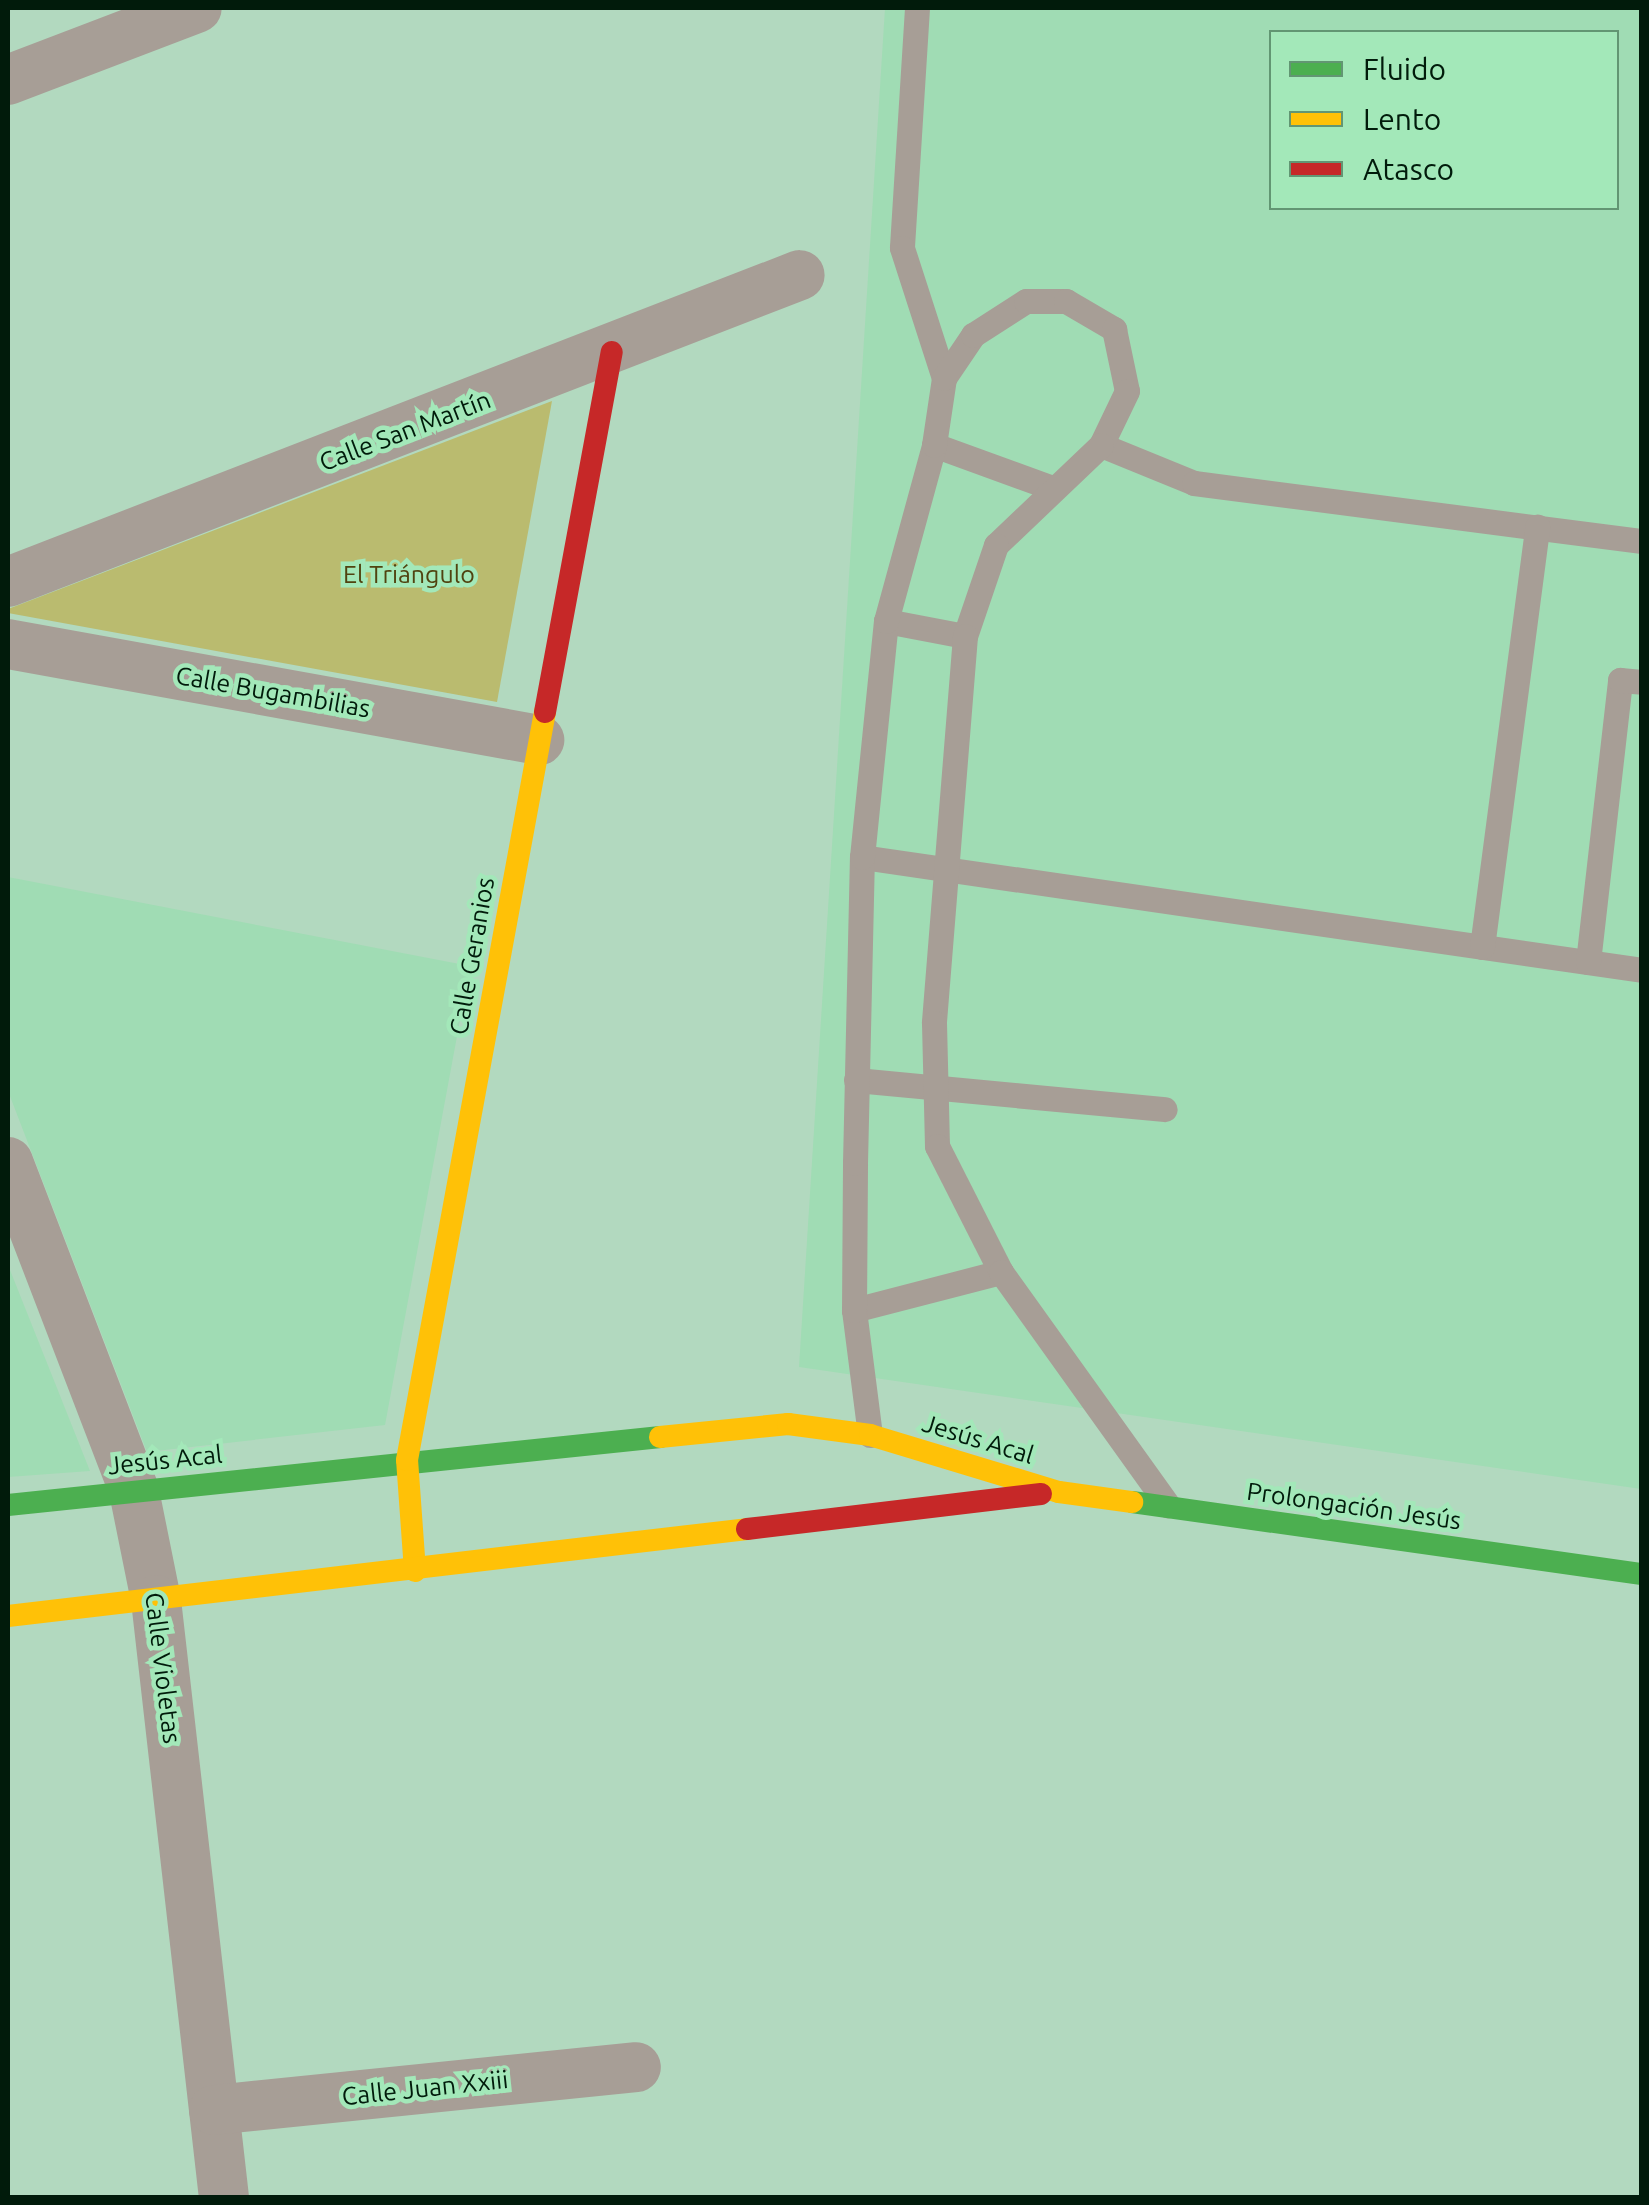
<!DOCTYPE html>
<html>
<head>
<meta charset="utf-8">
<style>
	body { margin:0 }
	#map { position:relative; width:1649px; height:2205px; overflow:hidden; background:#b2d9bf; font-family:Ubuntu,sans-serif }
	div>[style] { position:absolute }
	.built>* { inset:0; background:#a0dcb4 }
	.green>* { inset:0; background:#babb6f }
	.lane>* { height:25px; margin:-12.5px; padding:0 12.5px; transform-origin:12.5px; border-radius:12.5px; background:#a79e96 }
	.street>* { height:50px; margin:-25px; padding:0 25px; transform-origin:25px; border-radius:25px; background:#a79e96 }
	.fast>* { height:22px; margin:-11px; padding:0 11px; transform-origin:11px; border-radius:11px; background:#4caf50 }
	.slow>* { height:22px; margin:-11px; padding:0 11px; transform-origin:11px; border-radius:11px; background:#ffc107 }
	.jam>* { height:22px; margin:-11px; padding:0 11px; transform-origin:11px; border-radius:11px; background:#c62828 }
	span { translate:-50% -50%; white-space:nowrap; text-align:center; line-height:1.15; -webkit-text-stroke:9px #a3e8b9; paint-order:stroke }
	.street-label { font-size:25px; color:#011b0b }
	.park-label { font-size:25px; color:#504310 }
	.frame { position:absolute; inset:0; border:10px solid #011b0b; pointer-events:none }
	.legend { position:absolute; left:1269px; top:30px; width:350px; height:180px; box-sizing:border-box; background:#a3e8b9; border:2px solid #629673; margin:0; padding:12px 18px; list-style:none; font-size:30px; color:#011b0b }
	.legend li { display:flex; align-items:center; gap:20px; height:50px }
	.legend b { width:50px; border:2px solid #629673 }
</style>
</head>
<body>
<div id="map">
	<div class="built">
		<div style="clip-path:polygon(evenodd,885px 8px,1641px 8px,1641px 1489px,799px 1367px,885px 8px,1272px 32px,1616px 32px,1616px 208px,1272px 208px,1272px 32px)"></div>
		<div style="clip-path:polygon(8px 877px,470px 966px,385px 1425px,147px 1452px,8px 1091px)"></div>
		<div style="clip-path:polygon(8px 1265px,90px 1471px,8px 1477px)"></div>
	</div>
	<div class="green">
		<div style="clip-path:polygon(552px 401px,497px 702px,8px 613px,8px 609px)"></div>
	</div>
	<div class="lane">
		<div style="left:917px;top:8px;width:240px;rotate:93.6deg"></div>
		<div style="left:902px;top:248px;width:137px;rotate:72.1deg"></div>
		<div style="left:934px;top:445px;width:126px;rotate:20deg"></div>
		<div style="left:1101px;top:445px;width:100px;rotate:22.2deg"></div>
		<div style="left:1194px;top:483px;width:452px;rotate:7.4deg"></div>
		<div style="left:886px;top:621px;width:80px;rotate:10.8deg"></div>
		<div style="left:862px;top:857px;width:788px;rotate:8.24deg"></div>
		<div style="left:1482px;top:947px;width:424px;rotate:-82.5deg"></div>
		<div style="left:1588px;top:962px;width:284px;rotate:-83.5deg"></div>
		<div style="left:1620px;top:680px;width:22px;rotate:5deg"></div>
		<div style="left:856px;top:1080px;width:310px;rotate:5.4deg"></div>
		<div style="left:854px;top:1310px;width:152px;rotate:-14.5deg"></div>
		<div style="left:870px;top:1435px;width:126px;rotate:-97.3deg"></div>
		<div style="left:854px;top:1310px;width:147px;rotate:-89.6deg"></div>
		<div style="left:855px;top:1163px;width:306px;rotate:-88.7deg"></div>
		<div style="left:862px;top:857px;width:237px;rotate:-84.2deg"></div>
		<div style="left:886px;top:621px;width:182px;rotate:-74.7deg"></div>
		<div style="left:934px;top:445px;width:68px;rotate:-81.5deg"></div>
		<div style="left:944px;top:378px;width:52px;rotate:-56deg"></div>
		<div style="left:973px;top:335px;width:63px;rotate:-32.7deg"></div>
		<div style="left:1026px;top:301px;width:40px"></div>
		<div style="left:1066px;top:301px;width:56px;rotate:30.3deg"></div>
		<div style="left:1114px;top:329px;width:63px;rotate:78.2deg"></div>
		<div style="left:1127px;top:391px;width:60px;rotate:115.7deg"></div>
		<div style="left:1101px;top:445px;width:145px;rotate:136.4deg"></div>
		<div style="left:996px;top:545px;width:96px;rotate:108.8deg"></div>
		<div style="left:965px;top:636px;width:388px;rotate:94.6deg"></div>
		<div style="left:934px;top:1023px;width:123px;rotate:88.6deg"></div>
		<div style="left:937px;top:1146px;width:141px;rotate:63.1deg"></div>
		<div style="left:1001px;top:1272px;width:287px;rotate:54.4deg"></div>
	</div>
	<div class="street">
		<div style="left:8px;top:80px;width:202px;rotate:-20.9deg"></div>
		<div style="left:8px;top:582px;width:849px;rotate:-21.19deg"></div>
		<div style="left:8px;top:644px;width:540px;rotate:10.25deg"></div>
		<div style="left:8px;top:1162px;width:352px;rotate:69deg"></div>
		<div style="left:134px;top:1491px;width:111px;rotate:78.6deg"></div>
		<div style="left:156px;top:1600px;width:602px;rotate:83.51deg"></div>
		<div style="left:214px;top:2110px;width:424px;rotate:-5.8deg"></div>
	</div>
	<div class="fast">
		<div style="left:1132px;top:1502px;width:515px;rotate:8.04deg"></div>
		<div style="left:8px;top:1505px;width:656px;rotate:-5.95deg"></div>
	</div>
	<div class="slow">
		<div style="left:660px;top:1437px;width:129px;rotate:-5.8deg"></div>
		<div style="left:788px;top:1424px;width:83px;rotate:7.6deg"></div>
		<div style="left:870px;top:1435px;width:197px;rotate:16.8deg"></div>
		<div style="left:1059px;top:1492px;width:74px;rotate:7.8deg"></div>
		<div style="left:415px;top:1571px;width:111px;rotate:-94.1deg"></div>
		<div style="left:407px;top:1460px;width:761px;rotate:-79.55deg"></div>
		<div style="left:8px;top:1616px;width:744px;rotate:-6.71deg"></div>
	</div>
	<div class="jam">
		<div style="left:545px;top:712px;width:366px;rotate:-79.5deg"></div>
		<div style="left:747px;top:1529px;width:296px;rotate:-6.8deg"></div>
	</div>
	<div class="street-label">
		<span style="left:405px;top:431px;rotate:-21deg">Calle San Martín</span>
		<span style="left:273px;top:692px;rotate:10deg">Calle Bugambilias</span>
		<span style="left:472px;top:956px;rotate:-80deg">Calle Geranios</span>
		<span style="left:978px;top:1439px;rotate:17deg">Jesús Acal</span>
		<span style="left:165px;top:1460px;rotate:-6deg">Jesús Acal</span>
		<span style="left:1354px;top:1506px;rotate:8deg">Prolongación Jesús</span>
		<span style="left:163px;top:1668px;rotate:83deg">Calle Violetas</span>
		<span style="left:425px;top:2088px;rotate:-6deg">Calle Juan Xxiii</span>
	</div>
	<div class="park-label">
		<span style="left:409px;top:574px">El Triángulo</span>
	</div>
	<div class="frame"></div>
	<ul class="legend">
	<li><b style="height:12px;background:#4caf50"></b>Fluido</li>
	<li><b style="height:12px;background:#ffc107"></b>Lento</li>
	<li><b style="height:12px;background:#c62828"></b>Atasco</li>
	</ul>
</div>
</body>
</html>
